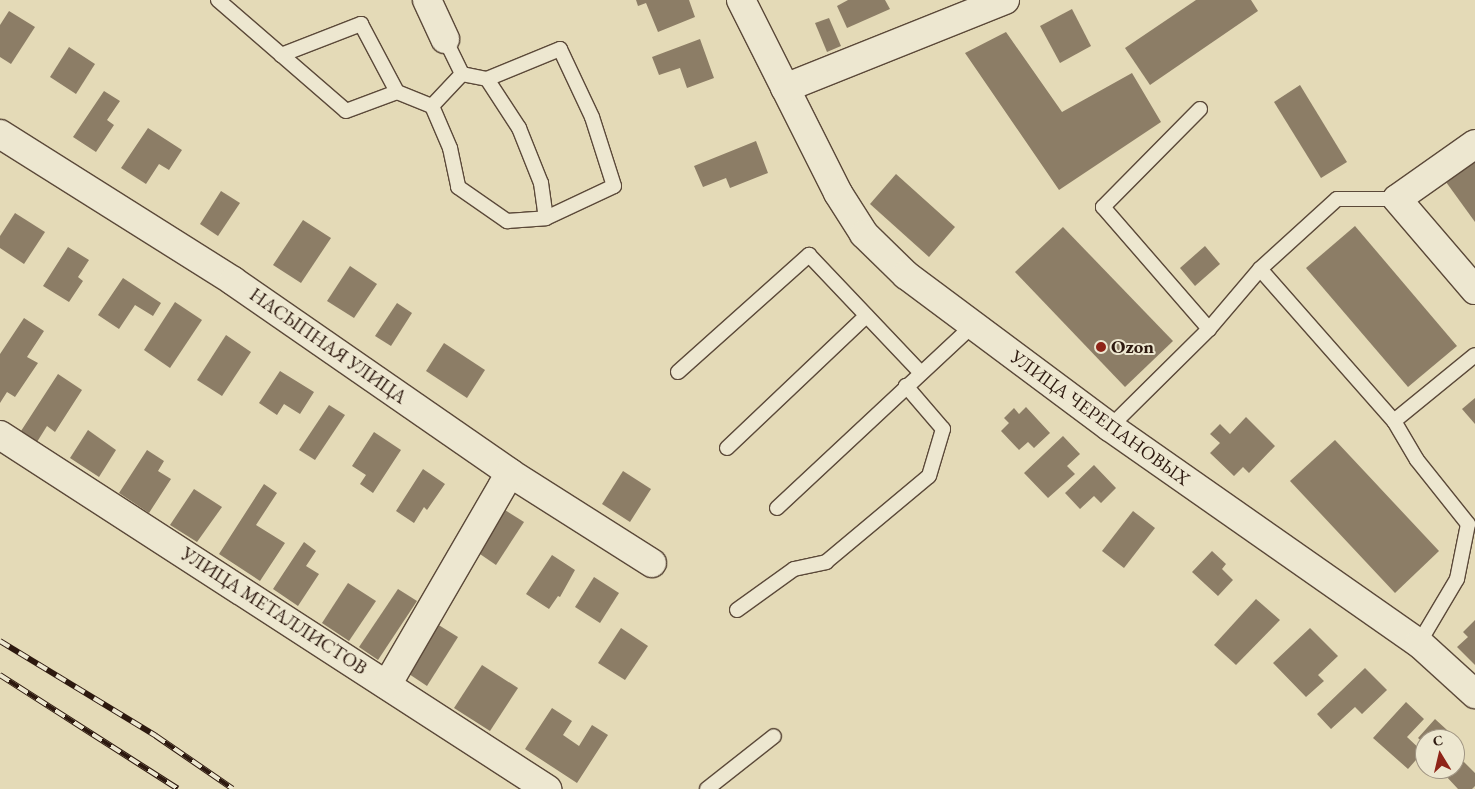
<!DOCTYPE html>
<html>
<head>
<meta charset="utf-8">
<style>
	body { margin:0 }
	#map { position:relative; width:1475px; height:789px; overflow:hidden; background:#e4dab7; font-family:"EB Garamond",serif }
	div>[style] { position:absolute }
	.building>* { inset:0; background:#8c7d66 }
	.roads { filter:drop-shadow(1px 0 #5b4939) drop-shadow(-1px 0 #5b4939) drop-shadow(0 1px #5b4939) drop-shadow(0 -1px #5b4939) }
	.service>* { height:14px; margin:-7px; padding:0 7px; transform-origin:7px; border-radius:7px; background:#ede7d0 }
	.minor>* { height:28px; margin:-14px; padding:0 14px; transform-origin:14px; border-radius:14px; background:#ede7d0 }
	.rail>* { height:5.5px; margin-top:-2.75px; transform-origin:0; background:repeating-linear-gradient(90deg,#ede7d0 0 11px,#2d190f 0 22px); box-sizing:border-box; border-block:1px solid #2d190f }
	.dots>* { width:14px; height:14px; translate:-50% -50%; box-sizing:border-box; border:2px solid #ede7d0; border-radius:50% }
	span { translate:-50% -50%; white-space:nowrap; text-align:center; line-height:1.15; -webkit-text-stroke:4px #ede7d0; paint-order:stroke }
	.street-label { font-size:19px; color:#2d190f }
	.poi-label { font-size:19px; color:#2d190f; font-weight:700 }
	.left { translate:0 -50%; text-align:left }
	.north { position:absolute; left:1415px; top:729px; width:50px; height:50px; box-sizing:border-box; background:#ede7d0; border:1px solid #a09583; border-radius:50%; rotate:351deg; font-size:14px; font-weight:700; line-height:20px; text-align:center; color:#2d190f }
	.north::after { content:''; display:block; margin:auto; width:18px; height:22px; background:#8f2418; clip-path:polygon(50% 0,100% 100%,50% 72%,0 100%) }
</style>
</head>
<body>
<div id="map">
	<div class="building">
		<div style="clip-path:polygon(636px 0,689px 0,695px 17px,658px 32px,646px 3px,638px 6px)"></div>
		<div style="clip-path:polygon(885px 0,890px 9px,847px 28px,837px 6px,848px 0)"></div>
		<div style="clip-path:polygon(1196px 0,1251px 0,1258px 11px,1150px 85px,1125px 48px)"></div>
		<div style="clip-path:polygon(1072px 9px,1091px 46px,1060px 63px,1040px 26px)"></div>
		<div style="clip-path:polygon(9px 11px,35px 27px,11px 64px,0 57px,0 25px)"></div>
		<div style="clip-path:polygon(829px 18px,841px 46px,827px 52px,815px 23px)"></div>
		<div style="clip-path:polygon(1006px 32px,1062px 112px,1132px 73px,1161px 122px,1059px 190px,965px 53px)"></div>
		<div style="clip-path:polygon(700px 39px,714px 78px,687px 88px,680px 68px,659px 75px,652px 57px)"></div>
		<div style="clip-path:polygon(69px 47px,95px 64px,76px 94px,50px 77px)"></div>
		<div style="clip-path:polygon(1300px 85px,1347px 162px,1321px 178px,1274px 102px)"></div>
		<div style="clip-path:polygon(104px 91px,120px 101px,107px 120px,114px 125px,96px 152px,73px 137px)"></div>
		<div style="clip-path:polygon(148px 128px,182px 150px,169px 170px,159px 164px,146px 184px,121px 168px)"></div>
		<div style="clip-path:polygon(756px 141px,768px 173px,730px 188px,726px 178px,703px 187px,694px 166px)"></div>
		<div style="clip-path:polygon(1475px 161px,1475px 222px,1446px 182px)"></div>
		<div style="clip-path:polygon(896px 174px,955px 227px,929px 257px,870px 204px)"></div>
		<div style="clip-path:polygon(221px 191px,240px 203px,218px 236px,200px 224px)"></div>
		<div style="clip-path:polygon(15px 213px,45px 232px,24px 264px,0 248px,0 236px)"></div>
		<div style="clip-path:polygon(303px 220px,331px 238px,301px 283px,273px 265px)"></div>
		<div style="clip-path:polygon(1355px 226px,1457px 346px,1408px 387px,1306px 268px)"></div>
		<div style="clip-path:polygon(1063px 227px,1173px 341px,1125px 387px,1015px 272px)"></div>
		<div style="clip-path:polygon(1205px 246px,1220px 264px,1195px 286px,1180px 268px)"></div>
		<div style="clip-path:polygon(68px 247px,89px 260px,78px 277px,83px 281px,69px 302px,43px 286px)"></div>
		<div style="clip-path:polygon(350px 266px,377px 284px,354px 318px,327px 301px)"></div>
		<div style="clip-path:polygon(123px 278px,161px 303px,153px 316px,135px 305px,119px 329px,98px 315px)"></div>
		<div style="clip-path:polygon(175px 302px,202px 320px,170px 368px,144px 350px)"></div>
		<div style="clip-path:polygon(397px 303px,412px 313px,391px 346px,375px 336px)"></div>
		<div style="clip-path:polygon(24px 318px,44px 331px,27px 357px,38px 363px,15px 397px,7px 392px,0 403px,0 354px)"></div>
		<div style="clip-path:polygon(226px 335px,251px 352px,222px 396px,197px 380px)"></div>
		<div style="clip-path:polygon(444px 343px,485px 370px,467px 398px,426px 371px)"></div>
		<div style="clip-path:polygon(280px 371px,314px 392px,300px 414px,284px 404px,277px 415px,259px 403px)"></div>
		<div style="clip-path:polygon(58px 374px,82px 390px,55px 432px,47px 426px,37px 442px,21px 431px)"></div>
		<div style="clip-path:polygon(1475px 398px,1475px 424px,1462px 409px)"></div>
		<div style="clip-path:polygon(329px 405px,345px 415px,315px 460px,299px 450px)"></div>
		<div style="clip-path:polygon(1026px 407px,1050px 433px,1034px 448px,1028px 442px,1019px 450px,1001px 431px,1009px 423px,1004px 418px,1014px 408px,1019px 414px)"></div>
		<div style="clip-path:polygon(1246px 417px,1275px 446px,1249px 473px,1243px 467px,1234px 476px,1210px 453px,1220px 443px,1210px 434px,1220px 424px,1230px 434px)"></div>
		<div style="clip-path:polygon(88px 430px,116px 450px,99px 477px,70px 458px)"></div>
		<div style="clip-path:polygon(374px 432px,401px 450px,373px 493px,360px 484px,366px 475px,352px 466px)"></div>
		<div style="clip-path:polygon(1063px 436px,1080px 454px,1067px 466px,1075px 474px,1048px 498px,1024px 473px)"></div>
		<div style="clip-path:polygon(1335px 440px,1439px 551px,1395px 593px,1290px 481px)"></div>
		<div style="clip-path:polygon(147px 450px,164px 461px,158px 471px,171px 479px,149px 513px,119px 493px)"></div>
		<div style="clip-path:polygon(1094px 465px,1116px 488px,1101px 503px,1094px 496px,1080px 509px,1065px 493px)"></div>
		<div style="clip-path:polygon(423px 469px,445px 484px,427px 510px,424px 507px,414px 523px,396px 511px)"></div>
		<div style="clip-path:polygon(623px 471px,651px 489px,630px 522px,602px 504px)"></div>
		<div style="clip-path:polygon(264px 484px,277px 493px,256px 525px,285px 543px,260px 581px,219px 554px)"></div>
		<div style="clip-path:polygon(194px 489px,222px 507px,197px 542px,170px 525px)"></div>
		<div style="clip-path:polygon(505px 510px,524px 522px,496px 565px,477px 552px)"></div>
		<div style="clip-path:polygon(1133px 511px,1155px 528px,1124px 568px,1102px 551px)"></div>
		<div style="clip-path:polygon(304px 542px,316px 551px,306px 566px,319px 574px,298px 606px,273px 589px)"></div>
		<div style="clip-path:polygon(1212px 551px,1226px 564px,1222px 569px,1233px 580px,1218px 596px,1192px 572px)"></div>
		<div style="clip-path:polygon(552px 555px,575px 570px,560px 597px,558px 596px,549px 609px,526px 594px)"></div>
		<div style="clip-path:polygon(594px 577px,619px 593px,600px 623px,575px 607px)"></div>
		<div style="clip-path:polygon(348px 583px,376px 601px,349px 641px,322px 623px)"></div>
		<div style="clip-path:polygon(398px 589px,417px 601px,378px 660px,359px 647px)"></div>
		<div style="clip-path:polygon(1256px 599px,1280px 620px,1236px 665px,1214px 645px)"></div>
		<div style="clip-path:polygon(1475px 620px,1475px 665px,1457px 647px,1468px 637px,1463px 632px)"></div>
		<div style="clip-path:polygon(437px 624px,458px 637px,427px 686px,400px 668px)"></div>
		<div style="clip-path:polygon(621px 628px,648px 646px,625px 680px,598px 663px)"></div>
		<div style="clip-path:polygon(1310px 628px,1338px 656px,1318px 675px,1324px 681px,1306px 697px,1273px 663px)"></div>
		<div style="clip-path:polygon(482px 665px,518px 688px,490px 731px,454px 708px)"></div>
		<div style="clip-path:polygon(1365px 668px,1387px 690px,1362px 714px,1355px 707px,1331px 729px,1317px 714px)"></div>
		<div style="clip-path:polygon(1406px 702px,1424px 719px,1407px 737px,1423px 752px,1408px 769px,1373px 738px)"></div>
		<div style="clip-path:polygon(552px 708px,572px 721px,563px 735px,579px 746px,592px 725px,608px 735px,577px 783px,525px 749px)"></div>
		<div style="clip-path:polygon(1435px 719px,1459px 741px,1455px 745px,1455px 739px,1425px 739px,1425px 744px,1418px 738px)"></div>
		<div style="clip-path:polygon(1461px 759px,1475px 773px,1475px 786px,1472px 789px,1458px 789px,1445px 775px,1455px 769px)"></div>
	</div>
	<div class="roads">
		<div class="service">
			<div style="left:218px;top:0;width:169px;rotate:40.9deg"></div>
			<div style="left:346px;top:111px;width:54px;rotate:-20.4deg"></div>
			<div style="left:445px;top:39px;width:39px;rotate:64deg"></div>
			<div style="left:281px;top:55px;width:86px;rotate:-21.2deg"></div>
			<div style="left:361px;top:24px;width:77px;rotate:62.1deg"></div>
			<div style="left:397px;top:92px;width:38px;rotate:22deg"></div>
			<div style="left:432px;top:106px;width:46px;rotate:66.8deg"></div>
			<div style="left:450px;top:148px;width:40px;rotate:78deg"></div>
			<div style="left:458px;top:187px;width:60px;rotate:34.8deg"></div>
			<div style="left:507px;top:221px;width:39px;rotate:-4deg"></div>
			<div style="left:546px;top:218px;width:75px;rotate:-25.2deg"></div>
			<div style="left:614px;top:186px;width:72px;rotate:-107.7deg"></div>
			<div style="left:592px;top:117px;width:75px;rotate:-115.2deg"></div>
			<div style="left:560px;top:49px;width:79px;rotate:157.7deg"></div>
			<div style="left:487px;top:79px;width:25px;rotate:-169deg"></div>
			<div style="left:462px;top:74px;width:44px;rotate:133.2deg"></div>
			<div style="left:487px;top:79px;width:59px;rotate:56.9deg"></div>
			<div style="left:519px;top:128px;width:59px;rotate:68.2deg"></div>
			<div style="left:541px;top:183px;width:35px;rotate:82deg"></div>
			<div style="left:1200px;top:109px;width:138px;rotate:134.7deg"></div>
			<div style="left:1103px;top:207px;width:162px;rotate:49deg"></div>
			<div style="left:1260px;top:269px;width:203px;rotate:48.6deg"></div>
			<div style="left:1394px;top:421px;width:104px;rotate:-39.2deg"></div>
			<div style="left:678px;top:372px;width:176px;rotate:-41.8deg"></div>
			<div style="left:809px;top:255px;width:161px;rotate:46.5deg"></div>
			<div style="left:1394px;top:421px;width:45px;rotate:59.5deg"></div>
			<div style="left:1417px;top:460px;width:82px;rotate:51.4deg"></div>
			<div style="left:1468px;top:524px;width:56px;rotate:101.3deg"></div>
			<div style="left:1457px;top:579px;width:74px;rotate:120.7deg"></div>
			<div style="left:1110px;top:427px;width:139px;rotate:-44.7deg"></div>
			<div style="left:1209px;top:329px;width:79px;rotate:-49.6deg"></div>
			<div style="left:1260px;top:269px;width:104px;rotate:-42.3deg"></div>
			<div style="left:1337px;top:199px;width:60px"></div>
			<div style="left:727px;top:448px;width:192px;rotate:-43.5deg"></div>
			<div style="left:777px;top:508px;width:267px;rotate:-43deg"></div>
			<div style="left:737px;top:610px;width:70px;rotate:-35.7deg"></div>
			<div style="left:794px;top:569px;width:33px;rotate:-12deg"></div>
			<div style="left:826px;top:562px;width:134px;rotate:-39.9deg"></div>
			<div style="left:929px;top:476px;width:49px;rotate:-73.4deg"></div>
			<div style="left:943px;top:429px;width:57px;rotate:-130.7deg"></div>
			<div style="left:707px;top:789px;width:85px;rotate:-38.3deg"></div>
		</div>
		<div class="minor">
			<div style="left:427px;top:0;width:43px;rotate:65.2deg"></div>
			<div style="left:741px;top:0;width:216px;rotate:63.3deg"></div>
			<div style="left:838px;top:193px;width:49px;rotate:57.6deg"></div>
			<div style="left:864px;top:234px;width:59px;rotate:44.3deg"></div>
			<div style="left:906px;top:275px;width:254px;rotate:36.7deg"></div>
			<div style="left:1110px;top:427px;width:377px;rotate:35deg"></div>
			<div style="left:1419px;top:643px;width:76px;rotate:42.3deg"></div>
			<div style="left:785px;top:88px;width:237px;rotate:-21.8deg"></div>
			<div style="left:0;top:134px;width:275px;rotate:32.2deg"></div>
			<div style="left:233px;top:281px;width:337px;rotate:34.7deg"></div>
			<div style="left:510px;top:473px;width:168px;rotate:32.4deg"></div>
			<div style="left:1475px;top:144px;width:95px;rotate:144.8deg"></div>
			<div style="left:1397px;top:199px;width:120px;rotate:49.4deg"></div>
			<div style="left:0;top:435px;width:652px;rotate:32.91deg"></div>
			<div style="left:387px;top:685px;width:245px;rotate:-59.9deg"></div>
		</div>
	</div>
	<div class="rail">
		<div style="left:0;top:641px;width:183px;rotate:31.3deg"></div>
		<div style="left:156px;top:736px;width:93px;rotate:34.5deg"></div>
		<div style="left:0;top:675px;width:211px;rotate:32.6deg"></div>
	</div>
	<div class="dots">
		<div style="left:1101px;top:347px;background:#8f2418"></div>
	</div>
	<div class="street-label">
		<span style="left:328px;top:346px;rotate:35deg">НАСЫПНАЯ УЛИЦА</span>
		<span style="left:1100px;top:418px;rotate:36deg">УЛИЦА ЧЕРЕПАНОВЫХ</span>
		<span style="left:274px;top:611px;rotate:33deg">УЛИЦА МЕТАЛЛИСТОВ</span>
	</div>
	<div class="poi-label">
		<span class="left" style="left:1111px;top:347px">Ozon</span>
	</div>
	<div class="north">С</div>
</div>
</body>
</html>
